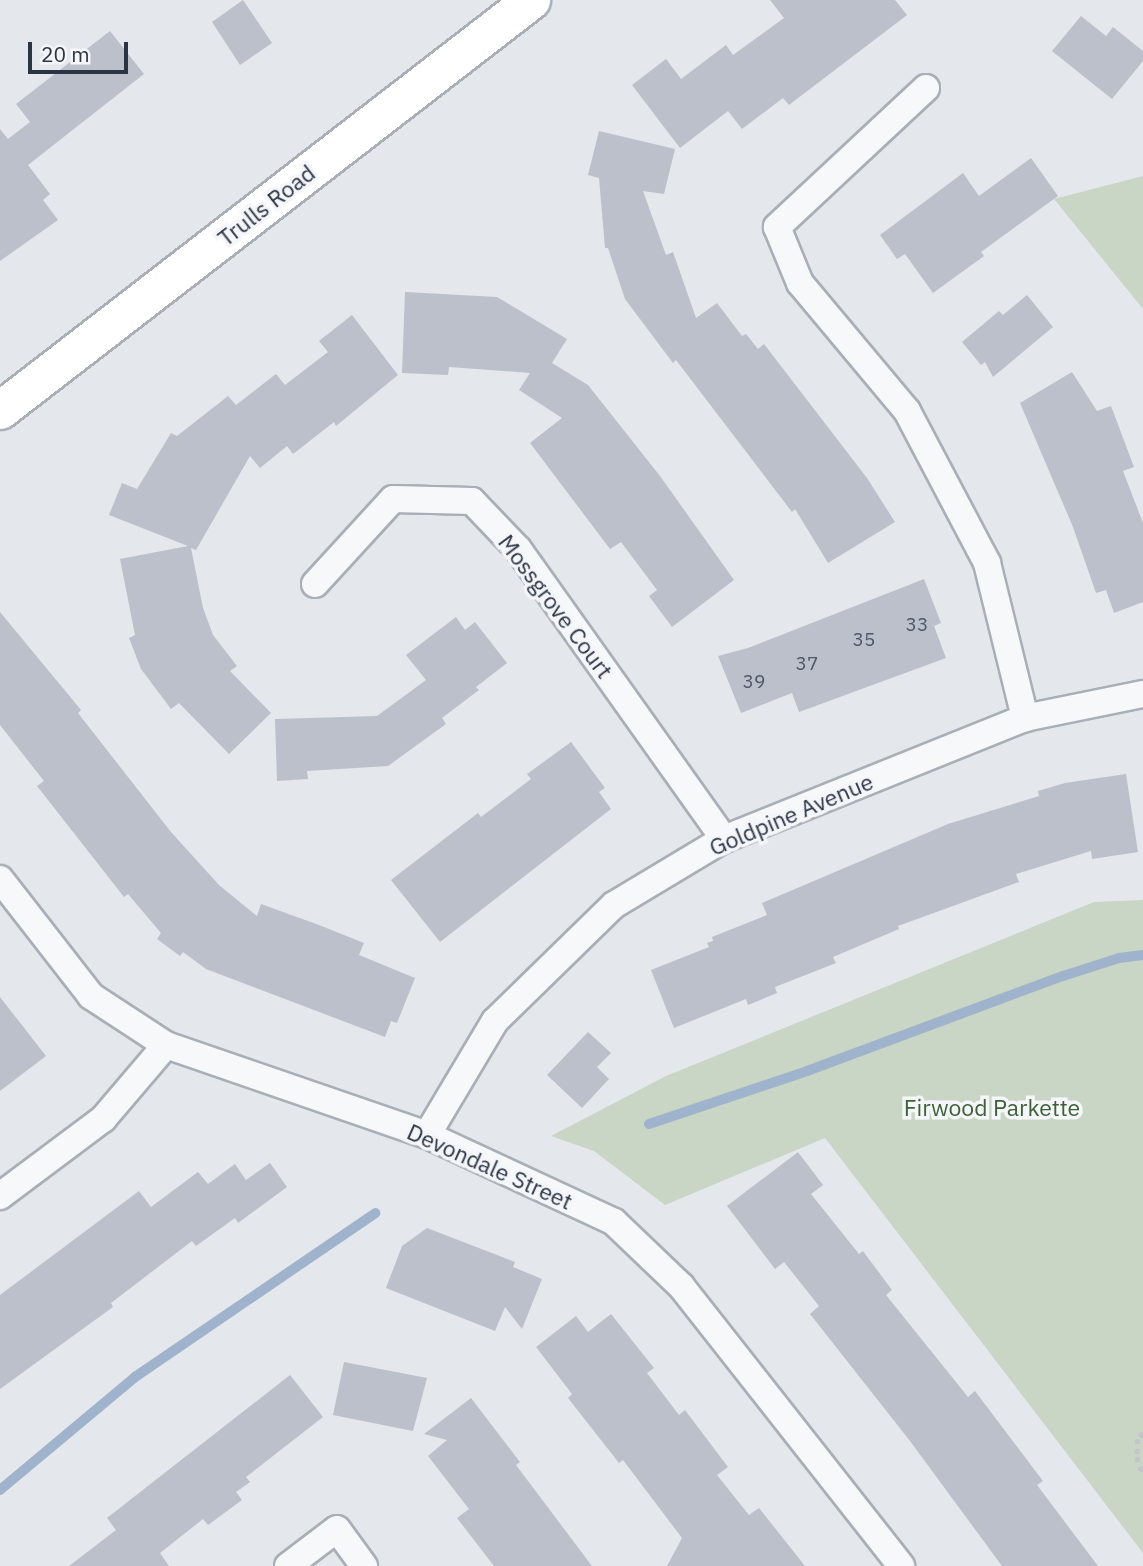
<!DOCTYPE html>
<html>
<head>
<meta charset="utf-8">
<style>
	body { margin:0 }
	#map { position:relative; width:1143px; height:1566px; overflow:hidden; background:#e4e7ec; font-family:"IBM Plex Sans",sans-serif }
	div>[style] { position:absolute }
	.green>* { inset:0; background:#c9d6c5 }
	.stream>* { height:10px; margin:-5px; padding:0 5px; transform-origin:5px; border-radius:5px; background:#9fb4cc }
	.building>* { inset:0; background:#bbc0ca }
	.path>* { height:4.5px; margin-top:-2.25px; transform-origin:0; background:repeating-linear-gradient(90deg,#c2c5cb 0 5px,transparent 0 10px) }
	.roads { filter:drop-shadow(2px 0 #a9aeb7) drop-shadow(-2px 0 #a9aeb7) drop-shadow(0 2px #a9aeb7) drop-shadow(0 -2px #a9aeb7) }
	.street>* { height:26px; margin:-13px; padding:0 13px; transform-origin:13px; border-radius:13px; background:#f7f8fa }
	.secondary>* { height:37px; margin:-18.5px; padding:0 18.5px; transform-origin:18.5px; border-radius:18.5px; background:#fff }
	span { translate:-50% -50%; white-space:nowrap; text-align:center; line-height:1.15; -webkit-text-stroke:7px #f4f6f9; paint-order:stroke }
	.number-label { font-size:19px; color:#4f5766 }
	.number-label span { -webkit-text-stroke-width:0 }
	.street-label { font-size:23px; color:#2b3445 }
	.park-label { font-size:23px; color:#3f6138 }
	.scale { position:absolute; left:28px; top:42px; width:100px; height:32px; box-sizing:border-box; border:4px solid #2b3445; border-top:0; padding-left:9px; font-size:21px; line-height:24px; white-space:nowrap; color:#2b3445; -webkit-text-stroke:5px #f4f6f9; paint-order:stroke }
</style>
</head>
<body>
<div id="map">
	<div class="green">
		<div style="clip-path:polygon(1143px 176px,1143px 309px,1054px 199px)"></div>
		<div style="clip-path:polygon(1143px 900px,1143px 1553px,825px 1138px,665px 1205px,594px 1151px,551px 1136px,666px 1076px,1094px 902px)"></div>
	</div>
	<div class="stream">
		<div style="left:649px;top:1124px;width:167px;rotate:-18.5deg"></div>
		<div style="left:807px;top:1071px;width:273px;rotate:-20.4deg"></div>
		<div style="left:1063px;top:976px;width:59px;rotate:-17.8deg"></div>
		<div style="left:1119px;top:958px;width:24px;rotate:-7deg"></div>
		<div style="left:0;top:1490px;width:176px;rotate:-39.9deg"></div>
		<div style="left:135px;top:1377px;width:291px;rotate:-34.3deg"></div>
	</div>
	<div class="building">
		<div style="clip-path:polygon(243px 0,272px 43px,240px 65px,212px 22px)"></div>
		<div style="clip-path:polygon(770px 0,895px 0,907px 15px,789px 105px,783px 98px,742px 129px,728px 111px,680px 148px,632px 85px,666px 59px,681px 79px,726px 45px,733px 55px,784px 18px)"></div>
		<div style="clip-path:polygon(1081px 16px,1106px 36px,1113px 27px,1143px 51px,1143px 61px,1112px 99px,1052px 51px)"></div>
		<div style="clip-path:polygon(110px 31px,144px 74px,28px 165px,50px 194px,43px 200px,58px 220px,0 261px,0 129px,8px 139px,30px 122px,16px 104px)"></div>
		<div style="clip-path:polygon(599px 131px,675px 149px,664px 194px,643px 191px,666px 255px,673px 252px,696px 318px,717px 303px,742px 336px,746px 334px,758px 349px,764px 344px,867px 478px,895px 522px,828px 563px,795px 509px,792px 512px,676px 360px,673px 363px,625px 299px,608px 248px,605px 248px,599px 178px,588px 175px)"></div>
		<div style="clip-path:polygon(1031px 158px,1058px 196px,981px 252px,984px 256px,933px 293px,905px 254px,897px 259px,880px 235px,963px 173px,979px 196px)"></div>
		<div style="clip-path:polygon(405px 292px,497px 297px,567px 339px,552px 363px,588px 385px,660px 476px,734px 580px,672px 627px,649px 596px,657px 590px,621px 542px,610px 549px,530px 443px,562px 418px,519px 390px,530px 373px,449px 367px,448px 375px,402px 373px)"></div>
		<div style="clip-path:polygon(1027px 295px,1053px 327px,993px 377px,985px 362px,981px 365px,962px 342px,999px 311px,1003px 315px)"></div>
		<div style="clip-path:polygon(352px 315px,398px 375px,336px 426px,334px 422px,293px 454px,287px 446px,260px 468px,250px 456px,196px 550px,191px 548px,203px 608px,213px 635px,237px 666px,230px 671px,271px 713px,229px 754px,179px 703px,171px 709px,141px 669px,129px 638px,135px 635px,120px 559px,188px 546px,109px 515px,122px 483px,137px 489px,171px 433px,177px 436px,228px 396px,236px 405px,276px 374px,285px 385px,328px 352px,319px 341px)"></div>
		<div style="clip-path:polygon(1072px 372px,1097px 411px,1111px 406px,1134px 467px,1123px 471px,1143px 523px,1143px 602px,1114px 613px,1106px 590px,1096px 593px,1073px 527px,1020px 403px)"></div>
		<div style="clip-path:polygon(924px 579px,941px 623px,934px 626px,946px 658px,799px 712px,792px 693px,741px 713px,718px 656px,748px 648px)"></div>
		<div style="clip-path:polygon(0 612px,81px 710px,78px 713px,171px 832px,219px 885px,257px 916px,261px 904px,319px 925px,364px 943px,359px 955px,415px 978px,397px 1023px,391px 1021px,385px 1037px,206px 969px,183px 952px,180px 956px,157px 939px,161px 933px,128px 894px,124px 897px,37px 786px,44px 781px,0 725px)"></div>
		<div style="clip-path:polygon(456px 617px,465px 630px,475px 622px,507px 663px,476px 687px,479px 690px,442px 718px,446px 724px,388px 766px,307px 771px,308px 779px,277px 781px,275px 719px,377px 716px,426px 680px,406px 655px)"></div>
		<div style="clip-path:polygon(571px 742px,605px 788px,599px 792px,611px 809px,440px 942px,391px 880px,478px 813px,481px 817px,531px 779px,527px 774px)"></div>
		<div style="clip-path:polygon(1126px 774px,1138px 852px,1092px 859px,1091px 851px,1016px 874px,1019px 882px,898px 926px,899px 929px,833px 957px,836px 963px,775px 987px,777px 993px,748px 1005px,746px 999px,674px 1028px,651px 970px,709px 947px,707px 943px,713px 941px,712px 937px,767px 915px,762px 903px,948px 824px,1039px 796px,1038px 791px,1065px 783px)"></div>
		<div style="clip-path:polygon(0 997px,46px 1056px,0 1091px)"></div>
		<div style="clip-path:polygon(588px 1032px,611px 1053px,597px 1067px,609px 1079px,582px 1108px,547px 1075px)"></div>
		<div style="clip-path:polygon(798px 1152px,823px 1185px,811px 1194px,859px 1254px,863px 1251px,892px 1290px,886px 1295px,968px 1397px,975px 1391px,1043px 1481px,1037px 1485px,1098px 1566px,1002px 1566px,910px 1441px,810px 1314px,819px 1306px,784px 1262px,775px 1269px,727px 1206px)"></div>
		<div style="clip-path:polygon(270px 1163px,287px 1187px,238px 1223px,235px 1218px,196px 1246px,192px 1241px,111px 1303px,113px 1307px,0 1389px,0 1295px,139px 1191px,151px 1207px,198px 1172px,208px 1184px,235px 1164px,246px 1180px)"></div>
		<div style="clip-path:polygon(427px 1228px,515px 1262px,513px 1267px,542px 1279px,522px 1329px,505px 1307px,495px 1331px,386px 1288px,402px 1246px)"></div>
		<div style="clip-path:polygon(611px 1314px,654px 1368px,647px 1373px,679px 1415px,685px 1410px,728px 1467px,717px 1475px,749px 1515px,759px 1508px,805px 1566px,667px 1566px,682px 1538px,623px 1460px,619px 1463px,568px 1398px,572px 1394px,536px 1347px,576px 1316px,588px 1332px)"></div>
		<div style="clip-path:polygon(344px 1362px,427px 1378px,413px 1431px,333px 1415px)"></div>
		<div style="clip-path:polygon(290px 1375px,323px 1417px,246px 1477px,250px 1482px,236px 1492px,242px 1500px,208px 1525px,203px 1519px,160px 1553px,169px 1566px,69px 1566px,116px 1530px,107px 1518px)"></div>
		<div style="clip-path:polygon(471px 1398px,520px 1462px,516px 1465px,592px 1566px,494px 1566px,457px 1518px,469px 1509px,428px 1456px,447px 1440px,424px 1434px)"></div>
	</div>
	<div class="path">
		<div style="left:1143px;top:1433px;width:8px;rotate:130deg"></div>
		<div style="left:1138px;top:1439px;width:18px;rotate:93deg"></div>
		<div style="left:1137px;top:1457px;width:18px;rotate:71deg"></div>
	</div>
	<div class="roads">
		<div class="street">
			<div style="left:926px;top:88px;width:204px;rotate:137deg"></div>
			<div style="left:777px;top:227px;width:61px;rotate:67.7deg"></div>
			<div style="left:800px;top:283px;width:167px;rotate:50.1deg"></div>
			<div style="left:907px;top:411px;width:172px;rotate:62.2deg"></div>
			<div style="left:987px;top:563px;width:160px;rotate:76.2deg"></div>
			<div style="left:315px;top:584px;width:115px;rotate:-47.5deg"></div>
			<div style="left:393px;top:499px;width:79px;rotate:1.5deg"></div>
			<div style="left:472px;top:501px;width:66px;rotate:46.2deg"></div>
			<div style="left:518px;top:549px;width:356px;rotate:54.6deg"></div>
			<div style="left:0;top:879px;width:148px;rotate:52.1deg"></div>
			<div style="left:91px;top:996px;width:90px;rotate:33.2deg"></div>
			<div style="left:166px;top:1045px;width:276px;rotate:19deg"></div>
			<div style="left:427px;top:1135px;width:206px;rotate:24.9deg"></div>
			<div style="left:614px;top:1222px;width:93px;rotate:43.7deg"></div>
			<div style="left:681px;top:1286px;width:356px;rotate:51.8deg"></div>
			<div style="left:427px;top:1135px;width:133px;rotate:-59.2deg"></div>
			<div style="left:495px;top:1021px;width:166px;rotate:-44.3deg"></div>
			<div style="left:614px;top:905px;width:128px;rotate:-31deg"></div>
			<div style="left:724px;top:839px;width:324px;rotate:-21.9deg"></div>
			<div style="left:1025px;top:718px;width:120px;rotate:-11.5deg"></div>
			<div style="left:0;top:1196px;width:129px;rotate:-36.8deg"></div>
			<div style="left:103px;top:1119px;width:97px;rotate:-49.6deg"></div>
			<div style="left:288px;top:1566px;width:61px;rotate:-37.1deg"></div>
			<div style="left:337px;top:1529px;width:46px;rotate:53.9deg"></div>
		</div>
		<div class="secondary">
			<div style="left:0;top:410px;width:671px;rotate:-37.67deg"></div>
		</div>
	</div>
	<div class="number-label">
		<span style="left:917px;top:625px">33</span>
		<span style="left:864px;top:640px">35</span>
		<span style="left:807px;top:664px">37</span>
		<span style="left:754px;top:682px">39</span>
	</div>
	<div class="street-label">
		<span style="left:266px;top:205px;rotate:-38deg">Trulls Road</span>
		<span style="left:556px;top:606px;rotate:53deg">Mossgrove Court</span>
		<span style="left:791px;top:814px;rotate:-23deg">Goldpine Avenue</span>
		<span style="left:490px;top:1166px;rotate:24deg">Devondale Street</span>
	</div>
	<div class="park-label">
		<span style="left:992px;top:1107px">Firwood Parkette</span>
	</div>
	<div class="scale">20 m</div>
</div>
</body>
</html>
